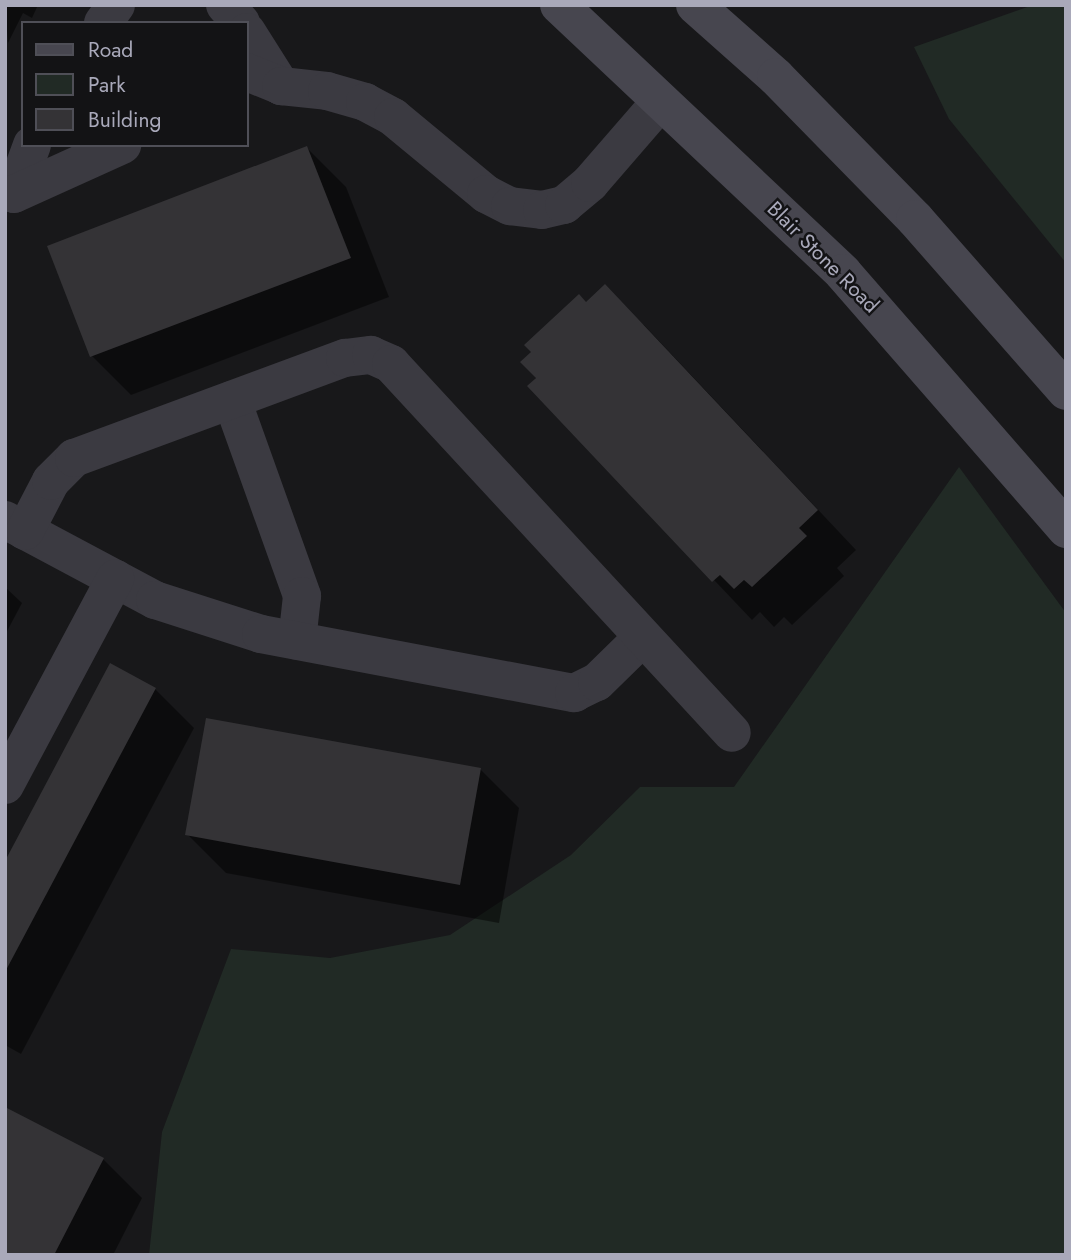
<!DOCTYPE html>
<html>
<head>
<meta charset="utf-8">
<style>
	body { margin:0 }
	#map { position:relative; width:1071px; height:1260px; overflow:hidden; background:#18181a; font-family:Jost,sans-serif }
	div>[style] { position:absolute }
	.green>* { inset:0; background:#212a25 }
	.shadow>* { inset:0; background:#0007 }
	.building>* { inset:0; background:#343336 }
	.street>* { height:38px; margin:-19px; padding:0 19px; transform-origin:19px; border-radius:19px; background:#3b3a41 }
	.secondary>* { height:38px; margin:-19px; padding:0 19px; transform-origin:19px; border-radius:19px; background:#47464f }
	span { translate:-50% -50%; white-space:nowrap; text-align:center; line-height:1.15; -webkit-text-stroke:5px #131315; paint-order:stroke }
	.street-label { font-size:21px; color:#a9a9ba }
	.frame { position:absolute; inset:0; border:7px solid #a9a9ba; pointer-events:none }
	.legend { position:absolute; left:21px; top:21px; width:228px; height:126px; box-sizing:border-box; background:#131315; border:2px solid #4f4f57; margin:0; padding:9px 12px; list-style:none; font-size:21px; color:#a9a9ba }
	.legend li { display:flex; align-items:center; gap:14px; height:35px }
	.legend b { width:35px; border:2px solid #4f4f57 }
</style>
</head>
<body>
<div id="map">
	<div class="green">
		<div style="clip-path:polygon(1033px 5px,1066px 5px,1066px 263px,949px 119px,914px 47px)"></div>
		<div style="clip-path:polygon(959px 467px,1066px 613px,1066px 1255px,149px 1255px,162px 1132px,231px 949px,330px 958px,450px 935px,571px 855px,640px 787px,734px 787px)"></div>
	</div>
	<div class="shadow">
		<div style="clip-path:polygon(5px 5px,38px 5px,32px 18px,23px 13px,8px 43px)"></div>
		<div style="clip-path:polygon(307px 148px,346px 187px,389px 297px,131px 395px,92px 356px,49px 247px)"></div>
		<div style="clip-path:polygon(587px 304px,644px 325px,856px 550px,837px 568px,844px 576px,792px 625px,784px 617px,774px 627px,760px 612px,752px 620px,530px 386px)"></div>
		<div style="clip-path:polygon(5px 587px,22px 603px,5px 635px)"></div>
		<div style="clip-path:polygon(155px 689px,194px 728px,21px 1054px,5px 1045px,5px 865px)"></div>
		<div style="clip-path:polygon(480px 769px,519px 808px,499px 923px,226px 873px,187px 834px)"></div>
		<div style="clip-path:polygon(103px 1159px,142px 1198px,113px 1255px,5px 1255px)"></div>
	</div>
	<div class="building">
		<div style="clip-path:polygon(307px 146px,351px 258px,90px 357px,47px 246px)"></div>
		<div style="clip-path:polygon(605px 284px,818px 510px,799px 528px,807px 536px,752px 587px,744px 580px,734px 589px,720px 575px,712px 582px,527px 386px,536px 378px,520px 362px,531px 352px,524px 345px,579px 294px,586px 302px)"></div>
		<div style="clip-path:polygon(110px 663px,156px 688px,5px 972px,5px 861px)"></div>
		<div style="clip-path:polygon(206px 718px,481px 768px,460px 885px,185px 835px)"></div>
		<div style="clip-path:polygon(5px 1107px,104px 1158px,54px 1255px,5px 1255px)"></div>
	</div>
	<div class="street">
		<div style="left:225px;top:5px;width:24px;rotate:48deg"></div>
		<div style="left:103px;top:23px;width:22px;rotate:-54deg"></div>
		<div style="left:247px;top:32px;width:64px;rotate:57.8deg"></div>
		<div style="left:247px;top:72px;width:37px;rotate:22deg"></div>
		<div style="left:281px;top:86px;width:46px;rotate:6.2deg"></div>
		<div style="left:327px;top:91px;width:40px;rotate:16deg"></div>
		<div style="left:365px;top:102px;width:32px;rotate:28deg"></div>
		<div style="left:393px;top:117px;width:121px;rotate:39.6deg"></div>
		<div style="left:486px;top:194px;width:27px;rotate:27deg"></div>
		<div style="left:510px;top:206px;width:32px;rotate:7deg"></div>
		<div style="left:542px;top:210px;width:23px;rotate:-13deg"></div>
		<div style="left:564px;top:205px;width:34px;rotate:-40deg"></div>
		<div style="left:590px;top:183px;width:108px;rotate:-49.1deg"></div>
		<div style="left:32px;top:145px;width:52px;rotate:110.2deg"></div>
		<div style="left:14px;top:194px;width:119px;rotate:-24.4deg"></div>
		<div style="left:232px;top:400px;width:208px;rotate:70.3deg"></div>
		<div style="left:302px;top:596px;width:45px;rotate:96.3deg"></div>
		<div style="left:5px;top:520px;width:170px;rotate:28.1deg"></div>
		<div style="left:155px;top:600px;width:111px;rotate:17.8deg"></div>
		<div style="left:261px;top:634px;width:319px;rotate:10.7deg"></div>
		<div style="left:574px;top:693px;width:25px;rotate:-26deg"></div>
		<div style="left:597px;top:682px;width:64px;rotate:-44.4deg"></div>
		<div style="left:25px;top:531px;width:56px;rotate:-62.5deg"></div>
		<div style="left:51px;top:481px;width:33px;rotate:-45deg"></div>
		<div style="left:74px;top:458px;width:289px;rotate:-20.3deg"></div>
		<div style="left:345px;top:358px;width:26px;rotate:-7deg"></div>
		<div style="left:371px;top:355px;width:22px;rotate:24deg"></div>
		<div style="left:391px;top:364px;width:502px;rotate:47.26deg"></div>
		<div style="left:5px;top:785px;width:234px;rotate:-61.9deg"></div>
	</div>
	<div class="secondary">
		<div style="left:559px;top:5px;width:390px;rotate:43.3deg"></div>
		<div style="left:843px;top:273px;width:340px;rotate:48.9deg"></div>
		<div style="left:695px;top:5px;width:108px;rotate:41.6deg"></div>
		<div style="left:776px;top:77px;width:199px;rotate:45.6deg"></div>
		<div style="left:915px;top:219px;width:229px;rotate:48.7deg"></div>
	</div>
	<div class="street-label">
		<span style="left:823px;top:257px;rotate:45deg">Blair Stone Road</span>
	</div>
	<div class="frame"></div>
	<ul class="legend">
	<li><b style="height:9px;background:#47464f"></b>Road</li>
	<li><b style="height:19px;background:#212a25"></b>Park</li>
	<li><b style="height:19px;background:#343336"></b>Building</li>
	</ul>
</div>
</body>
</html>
